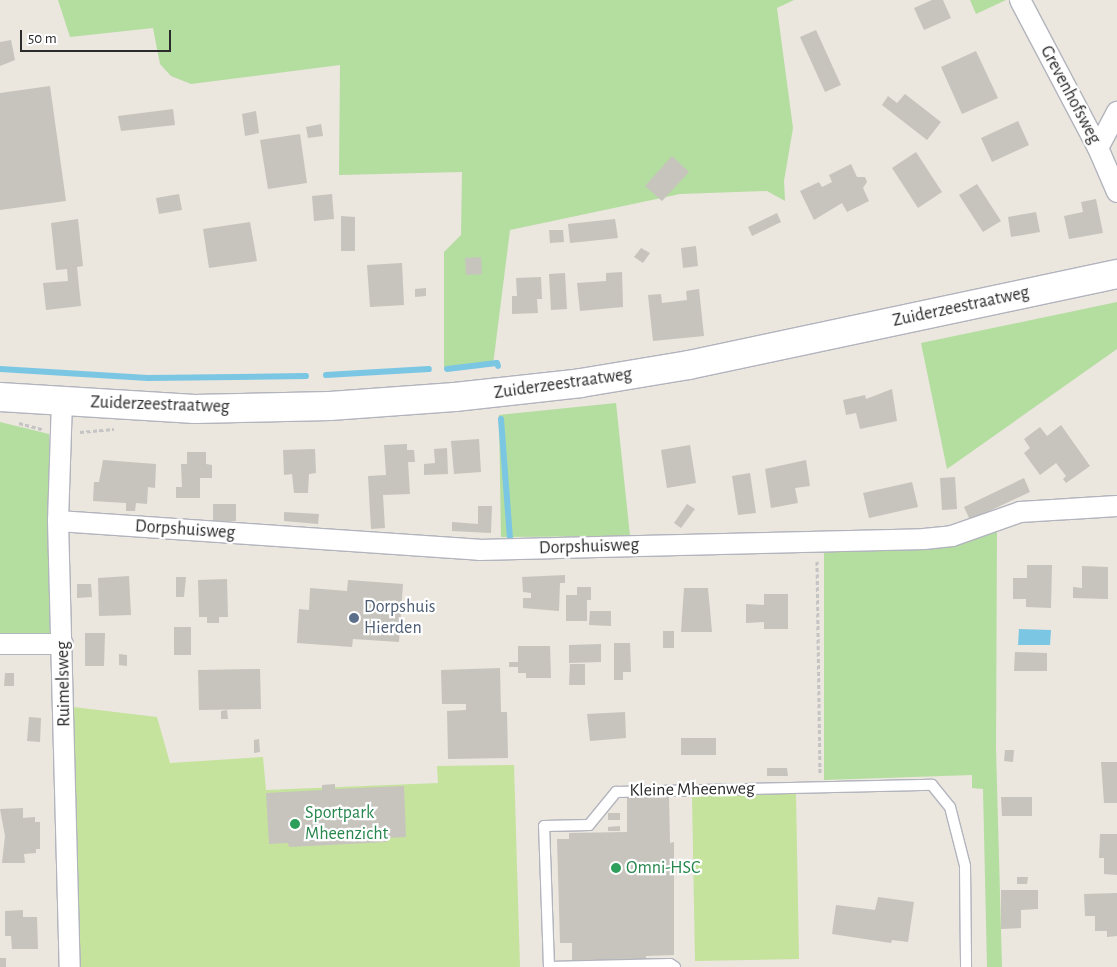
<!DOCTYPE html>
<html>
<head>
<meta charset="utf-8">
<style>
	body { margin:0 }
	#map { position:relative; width:1117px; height:967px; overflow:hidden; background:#ebe6de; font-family:"Alegreya Sans",sans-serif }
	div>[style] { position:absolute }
	.green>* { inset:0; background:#b4dda0 }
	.pitch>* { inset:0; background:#c5e39d }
	.water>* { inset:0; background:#7bc7e3 }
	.stream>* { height:6px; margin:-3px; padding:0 3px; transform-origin:3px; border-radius:3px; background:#7bc7e3 }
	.building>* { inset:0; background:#c7c4bd }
	.path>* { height:3px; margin-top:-1.5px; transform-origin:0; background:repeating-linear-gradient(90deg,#c4c4c4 0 4px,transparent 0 6.5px) }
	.roads { filter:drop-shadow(1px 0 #b2b4bd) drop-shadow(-1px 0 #b2b4bd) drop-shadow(0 1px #b2b4bd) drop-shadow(0 -1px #b2b4bd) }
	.service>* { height:10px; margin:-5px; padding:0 5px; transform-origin:5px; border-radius:5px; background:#fff }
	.minor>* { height:20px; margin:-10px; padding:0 10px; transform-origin:10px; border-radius:10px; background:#fff }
	.secondary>* { height:28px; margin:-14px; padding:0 14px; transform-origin:14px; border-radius:14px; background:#fff }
	.dots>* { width:14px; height:14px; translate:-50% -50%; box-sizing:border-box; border:2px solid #fff; border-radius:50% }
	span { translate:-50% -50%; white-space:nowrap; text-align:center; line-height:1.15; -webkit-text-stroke:4.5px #fff; paint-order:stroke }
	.street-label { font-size:18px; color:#2b2b2b }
	.service-label { font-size:18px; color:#4e5e75 }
	.left { translate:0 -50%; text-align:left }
	.leisure-label { font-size:18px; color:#27864d }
	.scale { position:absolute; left:20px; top:30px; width:151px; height:22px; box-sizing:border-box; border:2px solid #2b2b2b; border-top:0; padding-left:6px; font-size:15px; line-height:18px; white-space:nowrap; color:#2b2b2b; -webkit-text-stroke:4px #fff; paint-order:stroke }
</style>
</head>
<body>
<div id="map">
	<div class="green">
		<div style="clip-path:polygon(58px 0,794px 0,777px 8px,793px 128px,784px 181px,785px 201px,767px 191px,680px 194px,510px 230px,493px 365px,444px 369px,444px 252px,461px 235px,462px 172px,339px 175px,340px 65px,191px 84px,171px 76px,160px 64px,153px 28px,70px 37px)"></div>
		<div style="clip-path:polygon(970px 0,1006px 0,976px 14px)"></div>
		<div style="clip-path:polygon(1117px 302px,1117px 349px,947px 469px,921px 343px)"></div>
		<div style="clip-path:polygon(616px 403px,630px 536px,501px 537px,499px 415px)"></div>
		<div style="clip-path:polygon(0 422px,49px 434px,50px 638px,0 638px)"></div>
		<div style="clip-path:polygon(997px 528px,996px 749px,1002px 967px,987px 967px,983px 789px,972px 788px,972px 775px,824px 780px,824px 547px)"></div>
	</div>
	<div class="pitch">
		<div style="clip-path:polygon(73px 707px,157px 717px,170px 763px,263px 757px,266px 790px,438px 783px,437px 766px,514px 765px,520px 967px,79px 967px)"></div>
		<div style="clip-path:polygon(796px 793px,799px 959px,695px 961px,692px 795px)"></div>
	</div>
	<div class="water">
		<div style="clip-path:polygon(1019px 629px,1051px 630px,1050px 645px,1018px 645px)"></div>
	</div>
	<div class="stream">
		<div style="left:0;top:369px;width:148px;rotate:3.5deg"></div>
		<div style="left:148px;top:378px;width:158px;rotate:-0.7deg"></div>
		<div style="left:447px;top:369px;width:50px;rotate:-6.8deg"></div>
		<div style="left:497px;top:363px;width:3px;rotate:72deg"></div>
		<div style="left:326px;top:375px;width:103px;rotate:-3.3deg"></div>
		<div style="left:501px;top:419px;width:121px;rotate:85.7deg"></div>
	</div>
	<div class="building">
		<div style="clip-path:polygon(932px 0,943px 0,951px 18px,924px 30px,914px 8px)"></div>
		<div style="clip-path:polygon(816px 30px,841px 85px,825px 92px,800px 37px)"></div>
		<div style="clip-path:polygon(11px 40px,15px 60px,0 66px,0 42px)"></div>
		<div style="clip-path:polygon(976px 51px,998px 98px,962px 114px,941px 67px)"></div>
		<div style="clip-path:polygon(50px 86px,66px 201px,0 210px,0 93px)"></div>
		<div style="clip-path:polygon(905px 94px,941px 122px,927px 140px,882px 105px,888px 96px,897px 103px)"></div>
		<div style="clip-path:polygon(173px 109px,175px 125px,121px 131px,118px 116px)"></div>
		<div style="clip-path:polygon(256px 111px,259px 133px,245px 136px,242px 114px)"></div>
		<div style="clip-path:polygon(1018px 121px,1029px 145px,992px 162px,981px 138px)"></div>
		<div style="clip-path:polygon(321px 124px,323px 136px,308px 138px,306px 127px)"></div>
		<div style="clip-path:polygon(300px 134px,307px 183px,268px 189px,260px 140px)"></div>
		<div style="clip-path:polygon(916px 152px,942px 192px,918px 208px,892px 168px)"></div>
		<div style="clip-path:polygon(672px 156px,689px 172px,662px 201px,645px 186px)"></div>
		<div style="clip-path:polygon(851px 164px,857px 177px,865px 177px,867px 182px,863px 188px,869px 201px,847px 212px,842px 203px,814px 220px,800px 191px,819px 182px,822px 187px,832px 182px,829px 175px)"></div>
		<div style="clip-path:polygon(977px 184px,1001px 221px,983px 232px,959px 195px)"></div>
		<div style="clip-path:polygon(179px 194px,182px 210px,159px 214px,156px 198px)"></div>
		<div style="clip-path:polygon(332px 194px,334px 219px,314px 221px,312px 196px)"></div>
		<div style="clip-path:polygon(1096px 199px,1103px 233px,1069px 239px,1064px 216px,1083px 212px,1081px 202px)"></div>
		<div style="clip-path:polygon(1036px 212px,1040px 232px,1011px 237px,1008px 217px)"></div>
		<div style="clip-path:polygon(777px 213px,781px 222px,752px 236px,748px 227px)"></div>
		<div style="clip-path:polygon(341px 216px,355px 217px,355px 251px,341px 251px)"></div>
		<div style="clip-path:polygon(78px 219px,83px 266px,77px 267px,81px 306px,46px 310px,43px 283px,68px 281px,67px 269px,56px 270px,51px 223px)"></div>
		<div style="clip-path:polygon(615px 219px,618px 238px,570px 243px,568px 224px)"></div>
		<div style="clip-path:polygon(250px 222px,257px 261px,209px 268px,203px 229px)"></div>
		<div style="clip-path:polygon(549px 230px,563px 230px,564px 242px,550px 243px)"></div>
		<div style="clip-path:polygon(696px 246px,698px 266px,683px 268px,681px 248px)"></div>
		<div style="clip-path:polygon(641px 248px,650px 253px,643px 263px,634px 257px)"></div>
		<div style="clip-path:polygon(481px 257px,482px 274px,466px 275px,465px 258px)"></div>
		<div style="clip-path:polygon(402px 263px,404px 305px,370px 307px,367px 265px)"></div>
		<div style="clip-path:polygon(622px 272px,623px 307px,580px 311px,577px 283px,606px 281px,606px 273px)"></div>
		<div style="clip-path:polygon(565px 273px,567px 309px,551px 310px,549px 274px)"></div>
		<div style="clip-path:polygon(541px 277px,542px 299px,537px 299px,538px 313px,512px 314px,512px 296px,517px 296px,516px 278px)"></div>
		<div style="clip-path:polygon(426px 288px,426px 296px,415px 297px,415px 289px)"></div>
		<div style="clip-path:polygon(699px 289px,704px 336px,653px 341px,648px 295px,661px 294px,662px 303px,687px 300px,686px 291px)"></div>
		<div style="clip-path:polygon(892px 389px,897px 421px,860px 429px,856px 413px,846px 415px,843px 400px,865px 395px,866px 399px)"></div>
		<div style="clip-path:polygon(1061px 425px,1090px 466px,1066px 483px,1063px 479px,1066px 476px,1056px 463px,1040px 475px,1024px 453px,1030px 448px,1024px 439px,1040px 427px,1047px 436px)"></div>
		<div style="clip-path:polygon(479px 439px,481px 472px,454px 474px,451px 441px)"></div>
		<div style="clip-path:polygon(407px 444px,407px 450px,414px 450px,415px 462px,408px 462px,410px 494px,383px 495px,385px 528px,371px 529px,368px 476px,386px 475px,384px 445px)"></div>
		<div style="clip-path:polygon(690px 445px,696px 483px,667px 488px,661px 450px)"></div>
		<div style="clip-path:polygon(447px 448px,448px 474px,424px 475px,424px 464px,435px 463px,434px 449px)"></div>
		<div style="clip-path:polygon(315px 449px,316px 473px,309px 474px,308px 493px,294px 493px,292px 474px,284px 475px,283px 450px)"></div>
		<div style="clip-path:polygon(187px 452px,206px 452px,206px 464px,212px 465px,212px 478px,200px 478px,200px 498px,176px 498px,176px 487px,182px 487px,181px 464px,187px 464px)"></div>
		<div style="clip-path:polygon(103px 460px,156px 464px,155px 488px,148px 487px,147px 504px,136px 503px,135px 511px,126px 511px,126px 503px,93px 501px,94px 482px,99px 482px)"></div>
		<div style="clip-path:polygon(806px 460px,810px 486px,795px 488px,798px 503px,771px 508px,765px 469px)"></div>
		<div style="clip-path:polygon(750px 473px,756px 513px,738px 515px,732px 476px)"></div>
		<div style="clip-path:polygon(955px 477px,957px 509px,942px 510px,940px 478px)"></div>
		<div style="clip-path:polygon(1024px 478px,1030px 492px,970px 520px,964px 507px)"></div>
		<div style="clip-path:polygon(912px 482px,918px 507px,869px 518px,863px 493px)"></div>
		<div style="clip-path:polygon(213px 504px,236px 504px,236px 521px,213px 521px)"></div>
		<div style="clip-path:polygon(687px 504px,695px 509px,681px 528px,674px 523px)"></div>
		<div style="clip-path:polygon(478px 506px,492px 506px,491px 533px,452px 531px,452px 522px,478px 524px)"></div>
		<div style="clip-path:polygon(284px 512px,319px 514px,318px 524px,284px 521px)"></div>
		<div style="clip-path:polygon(1027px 565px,1052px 565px,1051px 608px,1026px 607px,1026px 599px,1013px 599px,1013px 578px,1027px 578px)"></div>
		<div style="clip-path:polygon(1082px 566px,1108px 567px,1108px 599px,1073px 598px,1073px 587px,1082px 588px)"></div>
		<div style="clip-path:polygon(565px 575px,565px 583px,560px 583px,559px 611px,523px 608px,523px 598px,531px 598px,531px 593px,523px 592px,522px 577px)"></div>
		<div style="clip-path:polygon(129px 576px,131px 615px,99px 616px,98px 578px)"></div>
		<div style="clip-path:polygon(176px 577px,186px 577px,184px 597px,176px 597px)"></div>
		<div style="clip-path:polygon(227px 579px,228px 617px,219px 617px,219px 623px,207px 623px,207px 617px,199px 617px,198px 580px)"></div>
		<div style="clip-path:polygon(348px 580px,403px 584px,399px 642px,353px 639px,352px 647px,297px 643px,299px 609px,309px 610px,310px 588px,347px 591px)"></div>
		<div style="clip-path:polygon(77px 584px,91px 584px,92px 597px,77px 598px)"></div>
		<div style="clip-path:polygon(577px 587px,591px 587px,591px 600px,587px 600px,587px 621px,566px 621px,566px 595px,577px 595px)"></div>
		<div style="clip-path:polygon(684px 588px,708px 588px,712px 632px,681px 632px)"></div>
		<div style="clip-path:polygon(764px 594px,788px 594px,788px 629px,764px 629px,764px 622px,746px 623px,746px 604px,764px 605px)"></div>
		<div style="clip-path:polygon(590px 611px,611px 611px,611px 626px,589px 625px)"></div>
		<div style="clip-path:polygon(174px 627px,191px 627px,191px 655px,174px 655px)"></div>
		<div style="clip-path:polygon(663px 631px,674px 631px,674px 648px,663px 648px)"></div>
		<div style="clip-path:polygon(85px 633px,105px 633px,104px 666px,85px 666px)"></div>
		<div style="clip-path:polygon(614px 643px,630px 643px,631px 672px,623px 672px,623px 680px,614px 680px)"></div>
		<div style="clip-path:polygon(601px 644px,601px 662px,569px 663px,569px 645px)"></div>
		<div style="clip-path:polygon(518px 646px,550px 646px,551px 678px,526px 678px,526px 673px,518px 673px,518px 667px,509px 667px,509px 662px,518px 662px)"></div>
		<div style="clip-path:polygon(1015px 652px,1047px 653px,1047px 671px,1014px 671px)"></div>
		<div style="clip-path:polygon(119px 654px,127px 655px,127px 666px,119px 665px)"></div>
		<div style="clip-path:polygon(570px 664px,585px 664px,585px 685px,569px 685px)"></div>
		<div style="clip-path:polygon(500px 668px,501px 712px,507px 712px,508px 758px,448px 759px,447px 711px,466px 710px,466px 704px,442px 704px,441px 670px)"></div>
		<div style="clip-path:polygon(260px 669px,261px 709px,199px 710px,198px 670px)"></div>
		<div style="clip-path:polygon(5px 673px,14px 673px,14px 686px,4px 686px)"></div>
		<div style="clip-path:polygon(227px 710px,228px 719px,221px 719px,221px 711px)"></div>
		<div style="clip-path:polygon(625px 712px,626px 738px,590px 741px,587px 714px)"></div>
		<div style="clip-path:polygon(29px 717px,41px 718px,40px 742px,27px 741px)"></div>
		<div style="clip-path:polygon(681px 738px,716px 738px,716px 755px,681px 755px)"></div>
		<div style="clip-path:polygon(259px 739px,260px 752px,254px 753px,254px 740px)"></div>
		<div style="clip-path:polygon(1005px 750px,1014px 750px,1013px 762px,1004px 761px)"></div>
		<div style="clip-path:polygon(1101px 762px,1117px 762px,1117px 803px,1104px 803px)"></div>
		<div style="clip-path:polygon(767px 768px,787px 768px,788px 776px,767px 776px)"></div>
		<div style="clip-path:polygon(335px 784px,335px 789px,404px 786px,406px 837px,386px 838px,387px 842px,289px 847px,288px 843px,269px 844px,266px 793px,322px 790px,322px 785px)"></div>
		<div style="clip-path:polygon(669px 796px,670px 843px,674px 842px,674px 955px,646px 956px,646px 960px,572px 962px,572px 943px,560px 943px,557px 839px,569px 839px,569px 833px,627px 832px,627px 797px)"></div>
		<div style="clip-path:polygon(1001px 797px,1032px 797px,1032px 816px,1002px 816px)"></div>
		<div style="clip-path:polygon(23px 808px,23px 818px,35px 817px,35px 822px,40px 822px,40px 849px,36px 849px,36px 853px,24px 854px,25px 863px,2px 863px,5px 836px,0 809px)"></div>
		<div style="clip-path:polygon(608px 813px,620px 813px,620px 820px,608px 820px)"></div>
		<div style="clip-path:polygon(620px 826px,620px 831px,608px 831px,608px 827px)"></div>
		<div style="clip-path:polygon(1100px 834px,1117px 834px,1117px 875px,1104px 874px,1104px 858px,1099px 858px)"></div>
		<div style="clip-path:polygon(1017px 877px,1028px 877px,1027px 884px,1017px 884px)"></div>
		<div style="clip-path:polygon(1001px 890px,1038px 890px,1038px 909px,1021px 910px,1021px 928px,1001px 929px)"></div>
		<div style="clip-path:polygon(1117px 893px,1117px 936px,1107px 937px,1107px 931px,1095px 931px,1095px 916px,1085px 916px,1084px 894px)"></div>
		<div style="clip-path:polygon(878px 897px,914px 902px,908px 942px,892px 940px,891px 943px,832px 934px,836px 905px,875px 910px)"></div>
		<div style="clip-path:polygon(23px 910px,23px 917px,37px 917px,38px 949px,12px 949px,11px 936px,5px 936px,5px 911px)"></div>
		<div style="clip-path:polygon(0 958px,6px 958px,6px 967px,0 967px)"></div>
	</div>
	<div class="path">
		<div style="left:19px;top:423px;width:24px;rotate:15deg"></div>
		<div style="left:80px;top:432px;width:34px;rotate:-5deg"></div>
		<div style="left:817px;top:561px;width:214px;rotate:89.2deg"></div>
	</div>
	<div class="roads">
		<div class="service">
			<div style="left:675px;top:967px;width:6px;rotate:-149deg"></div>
			<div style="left:670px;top:964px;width:121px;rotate:178.6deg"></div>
			<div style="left:549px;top:967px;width:141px;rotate:-92deg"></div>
			<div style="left:544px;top:826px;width:45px;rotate:-1.3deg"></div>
			<div style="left:589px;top:825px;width:43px;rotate:-50.7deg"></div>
			<div style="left:616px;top:792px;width:316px;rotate:-1.3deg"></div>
			<div style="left:932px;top:785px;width:28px;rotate:51deg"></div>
			<div style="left:950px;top:807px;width:61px;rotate:75.7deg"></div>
			<div style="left:965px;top:866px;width:101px;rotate:89.4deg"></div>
		</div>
		<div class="minor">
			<div style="left:1020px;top:0;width:167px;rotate:62.2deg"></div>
			<div style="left:1098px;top:148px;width:48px;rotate:66.6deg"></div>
			<div style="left:1098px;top:148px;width:41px;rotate:-62.2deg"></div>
			<div style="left:62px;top:401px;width:120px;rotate:91.9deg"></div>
			<div style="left:58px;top:521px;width:446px;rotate:88.5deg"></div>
			<div style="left:58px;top:521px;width:422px;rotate:3.9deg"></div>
			<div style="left:479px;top:550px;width:445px;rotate:-1.4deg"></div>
			<div style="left:924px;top:539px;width:28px;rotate:-6deg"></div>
			<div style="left:952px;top:536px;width:72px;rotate:-19.4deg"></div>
			<div style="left:1020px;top:512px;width:97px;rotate:-3.5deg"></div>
			<div style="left:0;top:644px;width:63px"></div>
		</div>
		<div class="secondary">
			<div style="left:0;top:397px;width:195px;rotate:3.5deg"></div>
			<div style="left:195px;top:409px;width:135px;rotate:-1.3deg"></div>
			<div style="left:330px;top:406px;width:125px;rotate:-4.1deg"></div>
			<div style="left:455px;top:397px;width:127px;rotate:-6.3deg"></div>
			<div style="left:581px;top:383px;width:109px;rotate:-9.5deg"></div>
			<div style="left:689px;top:365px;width:438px;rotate:-12deg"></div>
		</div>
	</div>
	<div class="dots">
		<div style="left:354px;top:618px;background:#5c6f8a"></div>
		<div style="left:295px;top:824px;background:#2e9e5b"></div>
		<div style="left:616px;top:868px;background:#2e9e5b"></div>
	</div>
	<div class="street-label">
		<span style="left:1070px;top:95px;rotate:62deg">Grevenhofsweg</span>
		<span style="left:961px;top:307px;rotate:-12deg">Zuiderzeestraatweg</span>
		<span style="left:563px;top:384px;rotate:-8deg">Zuiderzeestraatweg</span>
		<span style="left:160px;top:405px;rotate:2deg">Zuiderzeestraatweg</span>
		<span style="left:185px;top:530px;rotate:4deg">Dorpshuisweg</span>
		<span style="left:589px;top:547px;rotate:-2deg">Dorpshuisweg</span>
		<span style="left:64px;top:684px;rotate:-91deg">Ruimelsweg</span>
		<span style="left:692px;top:790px;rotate:-1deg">Kleine Mheenweg</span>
	</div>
	<div class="service-label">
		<span class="left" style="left:364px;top:618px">Dorpshuis<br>Hierden</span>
	</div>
	<div class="leisure-label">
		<span class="left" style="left:305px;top:824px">Sportpark<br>Mheenzicht</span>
		<span class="left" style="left:626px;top:868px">Omni-HSC</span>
	</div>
	<div class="scale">50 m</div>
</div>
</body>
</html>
